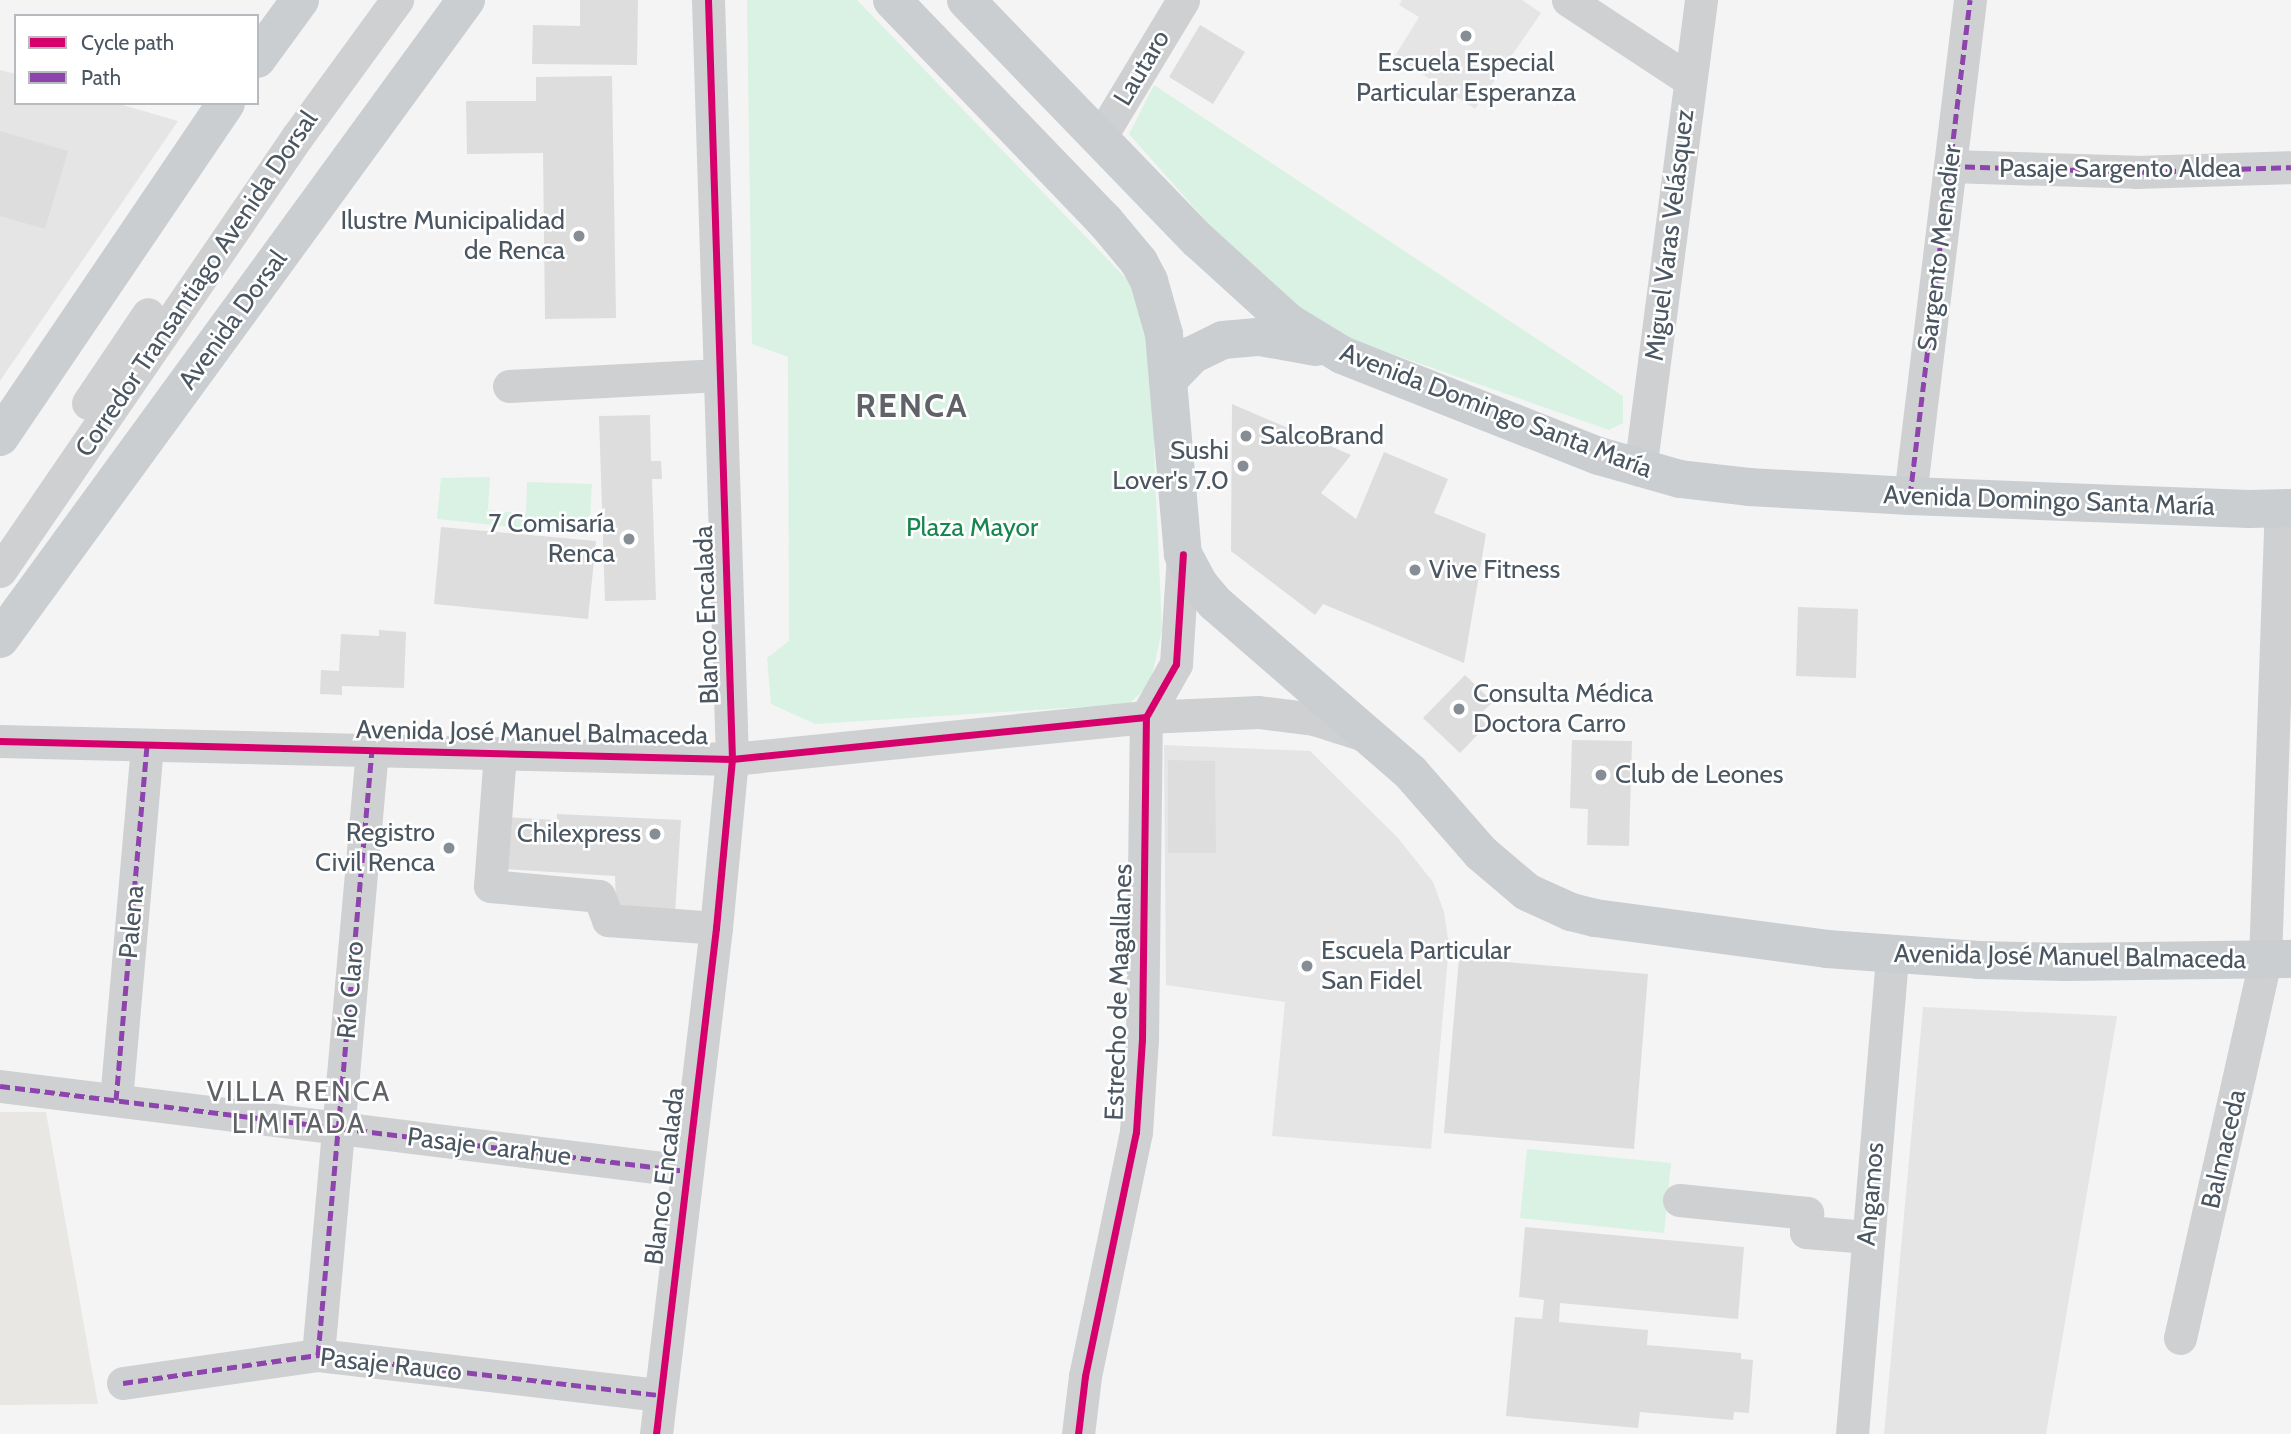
<!DOCTYPE html>
<html>
<head>
<meta charset="utf-8">
<style>
	body { margin:0 }
	#map { position:relative; width:2291px; height:1434px; overflow:hidden; background:#f4f4f4; font-family:Cabin,sans-serif }
	div>[style] { position:absolute }
	.commercial>* { inset:0; background:#e8e7e3 }
	.education>* { inset:0; background:#e6e5e6 }
	.green>* { inset:0; background:#d9f2e3 }
	.building>* { inset:0; background:#ddddde }
	.minor>* { height:33px; margin:-16.5px; padding:0 16.5px; transform-origin:16.5px; border-radius:16.5px; background:#ced0d2 }
	.major>* { height:38px; margin:-19px; padding:0 19px; transform-origin:19px; border-radius:19px; background:#caced1 }
	.quiet>* { height:5px; margin-top:-2.5px; transform-origin:0; background:repeating-linear-gradient(90deg,#8e44ad 0 10px,transparent 0 15px) }
	.cycleway>* { height:7px; margin:-3.5px; padding:0 3.5px; transform-origin:3.5px; border-radius:3.5px; background:#d6006c }
	.dots>* { width:19px; height:19px; translate:-50% -50%; box-sizing:border-box; border:4px solid #fff; border-radius:50% }
	span { translate:-50% -50%; white-space:nowrap; text-align:center; line-height:1.15; -webkit-text-stroke:5px #fff; paint-order:stroke }
	.poi-label { font-size:26px; color:#4a5661 }
	.right { translate:-100% -50%; text-align:right }
	.left { translate:0 -50%; text-align:left }
	.street-label { font-size:26px; color:#4a5661 }
	.park-label { font-size:26px; color:#17864f }
	.neighbourhood-label { font-size:28px; color:#5f6368; letter-spacing:2px }
	.district-label { font-size:33px; color:#5f6368; font-weight:700; letter-spacing:2px }
	.legend { position:absolute; left:14px; top:14px; width:245px; height:91px; box-sizing:border-box; background:#fff; border:2px solid #b7bbc0; margin:0; padding:9px 12px; list-style:none; font-size:21px; color:#4a5661 }
	.legend li { display:flex; align-items:center; gap:14px; height:35px }
	.legend b { width:35px; border:2px solid #b7bbc0 }
</style>
</head>
<body>
<div id="map">
	<div class="commercial">
		<div style="clip-path:polygon(0 1112px,46px 1112px,98px 1404px,0 1405px)"></div>
	</div>
	<div class="education">
		<div style="clip-path:polygon(1402px 0,1522px 0,1541px 13px,1475px 109px,1395px 56px,1419px 17px,1399px 5px)"></div>
		<div style="clip-path:polygon(0 70px,16px 74px,16px 103px,116px 103px,178px 121px,0 381px)"></div>
		<div style="clip-path:polygon(1164px 745px,1310px 751px,1398px 838px,1433px 882px,1444px 912px,1449px 946px,1431px 1149px,1272px 1136px,1285px 1002px,1166px 985px)"></div>
		<div style="clip-path:polygon(1923px 1007px,2117px 1016px,2046px 1434px,1884px 1434px)"></div>
	</div>
	<div class="green">
		<div style="clip-path:polygon(747px 0,857px 0,1145px 298px,1156px 361px,1154px 451px,1162px 630px,1150px 684px,1129px 704px,815px 724px,771px 704px,767px 658px,789px 641px,788px 357px,752px 344px)"></div>
		<div style="clip-path:polygon(1154px 85px,1623px 396px,1623px 423px,1609px 430px,1327px 331px,1275px 299px,1129px 134px)"></div>
		<div style="clip-path:polygon(490px 477px,488px 510px,526px 514px,527px 482px,592px 484px,589px 535px,437px 519px,441px 478px)"></div>
		<div style="clip-path:polygon(1527px 1149px,1671px 1163px,1664px 1233px,1520px 1218px)"></div>
	</div>
	<div class="building">
		<div style="clip-path:polygon(580px 0,638px 0,637px 65px,532px 64px,533px 25px,580px 26px)"></div>
		<div style="clip-path:polygon(1200px 25px,1245px 52px,1213px 104px,1169px 77px)"></div>
		<div style="clip-path:polygon(612px 76px,616px 318px,545px 319px,543px 153px,467px 154px,466px 101px,536px 101px,536px 77px)"></div>
		<div style="clip-path:polygon(0 131px,68px 151px,45px 229px,0 216px)"></div>
		<div style="clip-path:polygon(1232px 404px,1351px 455px,1321px 493px,1356px 519px,1384px 452px,1448px 479px,1434px 513px,1486px 534px,1464px 663px,1323px 604px,1315px 615px,1231px 551px)"></div>
		<div style="clip-path:polygon(650px 415px,651px 461px,661px 461px,662px 479px,652px 479px,656px 600px,605px 601px,599px 416px)"></div>
		<div style="clip-path:polygon(441px 527px,596px 541px,588px 619px,434px 604px)"></div>
		<div style="clip-path:polygon(1798px 607px,1858px 609px,1856px 678px,1796px 676px)"></div>
		<div style="clip-path:polygon(379px 630px,406px 632px,404px 688px,342px 686px,342px 695px,320px 694px,321px 670px,339px 671px,341px 634px,379px 636px)"></div>
		<div style="clip-path:polygon(1465px 675px,1493px 702px,1478px 716px,1487px 725px,1460px 753px,1423px 718px)"></div>
		<div style="clip-path:polygon(1572px 740px,1632px 741px,1629px 846px,1587px 845px,1588px 809px,1570px 808px)"></div>
		<div style="clip-path:polygon(1168px 760px,1215px 761px,1216px 853px,1168px 853px)"></div>
		<div style="clip-path:polygon(557px 814px,681px 820px,675px 913px,616px 904px,615px 876px,502px 869px,505px 817px,557px 820px)"></div>
		<div style="clip-path:polygon(1459px 958px,1648px 974px,1634px 1149px,1444px 1133px)"></div>
		<div style="clip-path:polygon(1525px 1227px,1744px 1247px,1738px 1319px,1560px 1303px,1559px 1322px,1648px 1330px,1647px 1345px,1741px 1353px,1741px 1359px,1753px 1360px,1749px 1413px,1734px 1412px,1733px 1420px,1640px 1412px,1638px 1428px,1506px 1416px,1515px 1317px,1542px 1319px,1544px 1300px,1519px 1297px)"></div>
	</div>
	<div class="minor">
		<div style="left:1568px;top:0;width:146px;rotate:33.3deg"></div>
		<div style="left:1101px;top:136px;width:159px;rotate:-58.9deg"></div>
		<div style="left:1950px;top:166px;width:186px;rotate:1.8deg"></div>
		<div style="left:2136px;top:172px;width:155px;rotate:-1.8deg"></div>
		<div style="left:509px;top:386px;width:211px;rotate:-3deg"></div>
		<div style="left:88px;top:403px;width:107px;rotate:-56deg"></div>
		<div style="left:1640px;top:470px;width:474px;rotate:-82.6deg"></div>
		<div style="left:1910px;top:496px;width:500px;rotate:-83.1deg"></div>
		<div style="left:0;top:571px;width:526px;rotate:-55.61deg"></div>
		<div style="left:297px;top:137px;width:170px;rotate:-53.9deg"></div>
		<div style="left:0;top:741px;width:732px;rotate:1.41deg"></div>
		<div style="left:732px;top:759px;width:416px;rotate:-5.8deg"></div>
		<div style="left:1146px;top:717px;width:112px;rotate:-2.6deg"></div>
		<div style="left:1258px;top:712px;width:56px;rotate:7.1deg"></div>
		<div style="left:1314px;top:719px;width:52px;rotate:17.7deg"></div>
		<div style="left:500px;top:753px;width:133px;rotate:94.3deg"></div>
		<div style="left:490px;top:886px;width:109px;rotate:5.2deg"></div>
		<div style="left:599px;top:896px;width:26px;rotate:69deg"></div>
		<div style="left:608px;top:920px;width:108px;rotate:4.2deg"></div>
		<div style="left:0;top:1086px;width:691px;rotate:7.06deg"></div>
		<div style="left:116px;top:1100px;width:356px;rotate:-85deg"></div>
		<div style="left:1679px;top:1200px;width:129px;rotate:5.8deg"></div>
		<div style="left:1807px;top:1213px;width:19px;rotate:93deg"></div>
		<div style="left:1806px;top:1232px;width:62px;rotate:4.6deg"></div>
		<div style="left:2180px;top:1338px;width:387px;rotate:-77.3deg"></div>
		<div style="left:2265px;top:960px;width:452px;rotate:-88deg"></div>
		<div style="left:318px;top:1355px;width:607px;rotate:-84.9deg"></div>
		<div style="left:123px;top:1383px;width:197px;rotate:-8.2deg"></div>
		<div style="left:318px;top:1355px;width:344px;rotate:6.7deg"></div>
		<div style="left:656px;top:1434px;width:510px;rotate:-83.24deg"></div>
		<div style="left:716px;top:928px;width:170px;rotate:-84.6deg"></div>
		<div style="left:732px;top:759px;width:759px;rotate:-91.81deg"></div>
		<div style="left:1078px;top:1434px;width:58px;rotate:-83.1deg"></div>
		<div style="left:1085px;top:1376px;width:249px;rotate:-78.2deg"></div>
		<div style="left:1136px;top:1132px;width:92px;rotate:-86.3deg"></div>
		<div style="left:1142px;top:1040px;width:323px;rotate:-89.3deg"></div>
		<div style="left:1146px;top:717px;width:61px;rotate:-60.5deg"></div>
		<div style="left:1176px;top:664px;width:110px;rotate:-86.4deg"></div>
		<div style="left:1852px;top:1434px;width:481px;rotate:-85.2deg"></div>
	</div>
	<div class="major">
		<div style="left:892px;top:0;width:306px;rotate:46.1deg"></div>
		<div style="left:1104px;top:220px;width:55px;rotate:50.2deg"></div>
		<div style="left:1139px;top:262px;width:21px;rotate:62deg"></div>
		<div style="left:1149px;top:281px;width:55px;rotate:74.2deg"></div>
		<div style="left:1164px;top:334px;width:221px;rotate:85.1deg"></div>
		<div style="left:1183px;top:554px;width:34px;rotate:62deg"></div>
		<div style="left:1199px;top:584px;width:25px;rotate:50deg"></div>
		<div style="left:1215px;top:603px;width:259px;rotate:40.9deg"></div>
		<div style="left:1411px;top:773px;width:106px;rotate:48.8deg"></div>
		<div style="left:1481px;top:853px;width:60px;rotate:40.3deg"></div>
		<div style="left:1527px;top:892px;width:48px;rotate:24.4deg"></div>
		<div style="left:1571px;top:912px;width:25px;rotate:14deg"></div>
		<div style="left:1595px;top:918px;width:234px;rotate:7.6deg"></div>
		<div style="left:1827px;top:949px;width:152px;rotate:4.1deg"></div>
		<div style="left:1979px;top:960px;width:87px;rotate:1.3deg"></div>
		<div style="left:2066px;top:962px;width:225px;rotate:-0.8deg"></div>
		<div style="left:966px;top:0;width:334px;rotate:46deg"></div>
		<div style="left:1198px;top:240px;width:122px;rotate:42.3deg"></div>
		<div style="left:1288px;top:322px;width:63px;rotate:31.4deg"></div>
		<div style="left:1342px;top:355px;width:276px;rotate:21.5deg"></div>
		<div style="left:1599px;top:456px;width:84px;rotate:15.9deg"></div>
		<div style="left:1680px;top:479px;width:69px;rotate:6.6deg"></div>
		<div style="left:1749px;top:487px;width:161px;rotate:3.2deg"></div>
		<div style="left:1910px;top:496px;width:339px;rotate:2.2deg"></div>
		<div style="left:2249px;top:509px;width:42px;rotate:-1.4deg"></div>
		<div style="left:257px;top:59px;width:73px;rotate:-53.9deg"></div>
		<div style="left:1168px;top:380px;width:35px;rotate:-46deg"></div>
		<div style="left:1192px;top:355px;width:34px;rotate:-26deg"></div>
		<div style="left:1223px;top:340px;width:37px;rotate:-5deg"></div>
		<div style="left:1260px;top:337px;width:57px;rotate:10.1deg"></div>
		<div style="left:0;top:437px;width:403px;rotate:-55.9deg"></div>
		<div style="left:0;top:639px;width:791px;rotate:-53.9deg"></div>
	</div>
	<div class="quiet">
		<div style="left:1950px;top:166px;width:186px;rotate:1.8deg"></div>
		<div style="left:2136px;top:172px;width:155px;rotate:-1.8deg"></div>
		<div style="left:1910px;top:496px;width:500px;rotate:-83.1deg"></div>
		<div style="left:0;top:1086px;width:691px;rotate:7.06deg"></div>
		<div style="left:116px;top:1100px;width:356px;rotate:-85deg"></div>
		<div style="left:318px;top:1355px;width:607px;rotate:-84.9deg"></div>
		<div style="left:123px;top:1383px;width:197px;rotate:-8.2deg"></div>
		<div style="left:318px;top:1355px;width:344px;rotate:6.7deg"></div>
	</div>
	<div class="cycleway">
		<div style="left:0;top:741px;width:732px;rotate:1.41deg"></div>
		<div style="left:732px;top:759px;width:416px;rotate:-5.8deg"></div>
		<div style="left:656px;top:1434px;width:510px;rotate:-83.24deg"></div>
		<div style="left:716px;top:928px;width:170px;rotate:-84.6deg"></div>
		<div style="left:732px;top:759px;width:759px;rotate:-91.81deg"></div>
		<div style="left:1078px;top:1434px;width:58px;rotate:-83.1deg"></div>
		<div style="left:1085px;top:1376px;width:249px;rotate:-78.2deg"></div>
		<div style="left:1136px;top:1132px;width:92px;rotate:-86.3deg"></div>
		<div style="left:1142px;top:1040px;width:323px;rotate:-89.3deg"></div>
		<div style="left:1146px;top:717px;width:61px;rotate:-60.5deg"></div>
		<div style="left:1176px;top:664px;width:110px;rotate:-86.4deg"></div>
	</div>
	<div class="dots">
		<div style="left:1466px;top:36px;background:#868d94"></div>
		<div style="left:579px;top:236px;background:#868d94"></div>
		<div style="left:1246px;top:436px;background:#868d94"></div>
		<div style="left:1243px;top:466px;background:#868d94"></div>
		<div style="left:629px;top:539px;background:#868d94"></div>
		<div style="left:1415px;top:570px;background:#868d94"></div>
		<div style="left:1459px;top:709px;background:#868d94"></div>
		<div style="left:1601px;top:775px;background:#868d94"></div>
		<div style="left:655px;top:834px;background:#868d94"></div>
		<div style="left:449px;top:848px;background:#868d94"></div>
		<div style="left:1307px;top:966px;background:#868d94"></div>
	</div>
	<div class="poi-label">
		<span style="left:1466px;top:78px">Escuela Especial<br>Particular Esperanza</span>
		<span class="right" style="left:565px;top:236px">Ilustre Municipalidad<br>de Renca</span>
		<span class="left" style="left:1260px;top:436px">SalcoBrand</span>
		<span class="right" style="left:1229px;top:466px">Sushi<br>Lover's 7.0</span>
		<span class="right" style="left:615px;top:539px">7 Comisaría<br>Renca</span>
		<span class="left" style="left:1429px;top:570px">Vive Fitness</span>
		<span class="left" style="left:1473px;top:709px">Consulta Médica<br>Doctora Carro</span>
		<span class="left" style="left:1615px;top:775px">Club de Leones</span>
		<span class="right" style="left:435px;top:848px">Registro<br>Civil Renca</span>
		<span class="right" style="left:641px;top:834px">Chilexpress</span>
		<span class="left" style="left:1321px;top:966px">Escuela Particular<br>San Fidel</span>
	</div>
	<div class="street-label">
		<span style="left:1142px;top:68px;rotate:-59deg">Lautaro</span>
		<span style="left:2120px;top:169px">Pasaje Sargento Aldea</span>
		<span style="left:1670px;top:235px;rotate:-83deg">Miguel Varas Velásquez</span>
		<span style="left:1940px;top:248px;rotate:-83deg">Sargento Menadier</span>
		<span style="left:197px;top:284px;rotate:-56deg">Corredor Transantiago Avenida Dorsal</span>
		<span style="left:233px;top:320px;rotate:-54deg">Avenida Dorsal</span>
		<span style="left:1496px;top:411px;rotate:21deg">Avenida Domingo Santa María</span>
		<span style="left:2049px;top:501px;rotate:2deg">Avenida Domingo Santa María</span>
		<span style="left:707px;top:615px;rotate:-92deg">Blanco Encalada</span>
		<span style="left:532px;top:733px;rotate:1deg">Avenida José Manuel Balmaceda</span>
		<span style="left:132px;top:922px;rotate:-85deg">Palena</span>
		<span style="left:2070px;top:957px;rotate:1deg">Avenida José Manuel Balmaceda</span>
		<span style="left:351px;top:990px;rotate:-85deg">Río Claro</span>
		<span style="left:1119px;top:992px;rotate:-88deg">Estrecho de Magallanes</span>
		<span style="left:489px;top:1147px;rotate:7deg">Pasaje Carahue</span>
		<span style="left:2224px;top:1149px;rotate:-77deg">Balmaceda</span>
		<span style="left:665px;top:1176px;rotate:-83deg">Blanco Encalada</span>
		<span style="left:1871px;top:1194px;rotate:-85deg">Angamos</span>
		<span style="left:391px;top:1365px;rotate:6deg">Pasaje Rauco</span>
	</div>
	<div class="park-label">
		<span style="left:972px;top:528px">Plaza Mayor</span>
	</div>
	<div class="neighbourhood-label">
		<span style="left:299px;top:1107px">VILLA RENCA<br>LIMITADA</span>
	</div>
	<div class="district-label">
		<span style="left:912px;top:406px">RENCA</span>
	</div>
	<ul class="legend">
	<li><b style="height:9px;background:#d6006c"></b>Cycle path</li>
	<li><b style="height:9px;background:#8e44ad"></b>Path</li>
	</ul>
</div>
</body>
</html>
